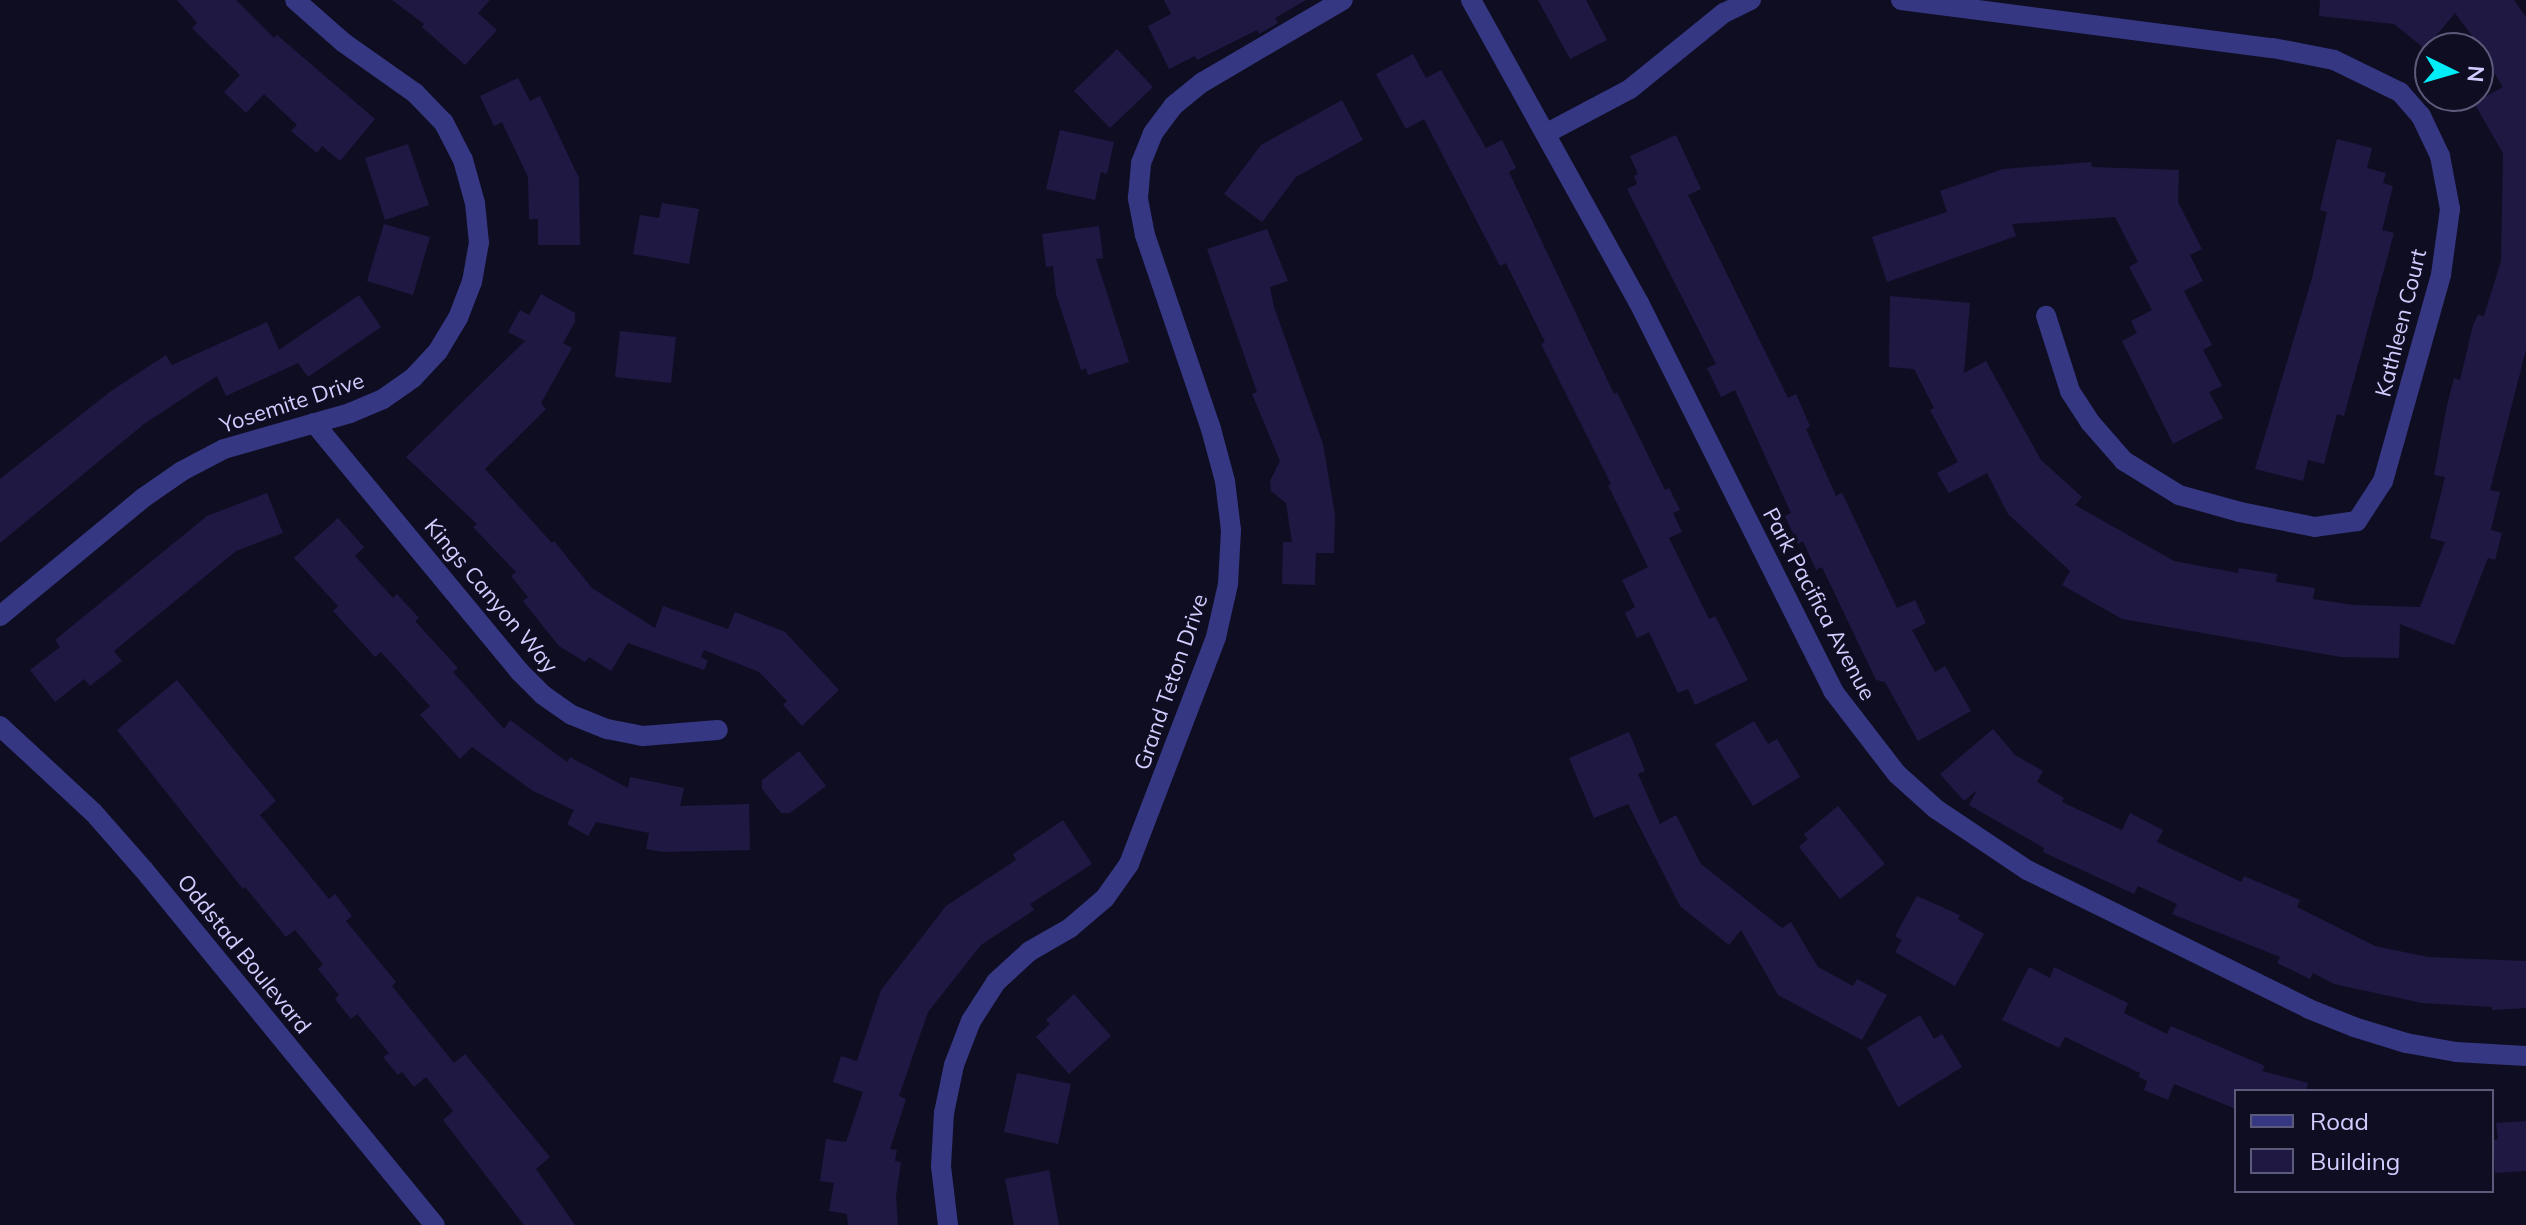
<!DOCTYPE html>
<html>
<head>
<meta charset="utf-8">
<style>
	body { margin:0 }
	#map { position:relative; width:2526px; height:1225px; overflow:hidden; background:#0f0d22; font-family:Mulish,sans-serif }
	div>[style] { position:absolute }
	.building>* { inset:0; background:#1f1843 }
	.minor>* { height:20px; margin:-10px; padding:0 10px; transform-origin:10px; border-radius:10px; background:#363782 }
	span { translate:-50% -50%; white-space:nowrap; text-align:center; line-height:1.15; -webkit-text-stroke:6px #0f0d22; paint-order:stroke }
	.street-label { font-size:22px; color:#d0cdff }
	.legend { position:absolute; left:2234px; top:1089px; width:260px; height:104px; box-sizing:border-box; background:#0f0d22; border:2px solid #5c5a7a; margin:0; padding:10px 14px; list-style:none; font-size:24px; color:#d0cdff }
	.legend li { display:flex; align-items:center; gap:16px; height:40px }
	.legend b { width:40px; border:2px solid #5c5a7a }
	.north { position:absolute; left:2414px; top:32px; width:80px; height:80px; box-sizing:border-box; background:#0f0d22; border:2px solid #5c5a7a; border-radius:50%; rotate:95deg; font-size:22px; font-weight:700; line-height:32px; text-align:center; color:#d0cdff }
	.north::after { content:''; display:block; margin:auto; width:28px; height:36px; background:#00edf8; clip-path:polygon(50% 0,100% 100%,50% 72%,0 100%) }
</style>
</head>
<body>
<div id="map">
	<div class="building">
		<div style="clip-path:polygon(177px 0,236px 0,274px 38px,277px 35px,375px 119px,340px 161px,322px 146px,317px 153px,291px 131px,297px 125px,264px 94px,246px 113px,224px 92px,240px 75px,192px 28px,197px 23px)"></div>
		<div style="clip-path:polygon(392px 0,490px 0,478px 13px,497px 30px,465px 65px,422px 27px,424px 24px)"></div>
		<div style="clip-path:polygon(1164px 0,1306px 0,1275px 18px,1278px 23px,1259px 34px,1257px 30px,1197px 60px,1195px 56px,1169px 69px,1148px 26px,1171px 14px)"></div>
		<div style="clip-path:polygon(1538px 0,1586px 0,1607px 40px,1570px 59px)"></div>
		<div style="clip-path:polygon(2320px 0,2514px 0,2526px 17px,2526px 350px,2490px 490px,2500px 492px,2491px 530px,2502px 533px,2495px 560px,2488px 558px,2454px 645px,2400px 624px,2399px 658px,2341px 657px,2122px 619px,2062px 585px,2070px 571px,2008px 514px,1987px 473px,1949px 493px,1937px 473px,1958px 462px,1930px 410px,1934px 408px,1914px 369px,1889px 367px,1890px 296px,1970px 303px,1964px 373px,1986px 361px,2041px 460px,2082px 497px,2075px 505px,2174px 561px,2238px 573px,2239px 568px,2277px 574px,2276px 582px,2315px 588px,2313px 599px,2354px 605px,2420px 607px,2445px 542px,2430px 538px,2445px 477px,2434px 475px,2447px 405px,2454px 378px,2460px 380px,2473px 325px,2478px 315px,2484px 316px,2501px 261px,2503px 153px,2474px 103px,2503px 87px,2482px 54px,2484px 52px,2455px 13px,2425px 49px,2394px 24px,2319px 16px)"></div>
		<div style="clip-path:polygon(1117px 49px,1153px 87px,1110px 128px,1074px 91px)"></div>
		<div style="clip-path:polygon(1413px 54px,1426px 78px,1441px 70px,1486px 148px,1502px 140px,1516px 168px,1509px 172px,1614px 394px,1617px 392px,1665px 490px,1669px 488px,1680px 510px,1673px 513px,1682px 532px,1669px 538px,1709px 619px,1715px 616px,1748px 680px,1695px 705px,1688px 689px,1678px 693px,1649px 632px,1637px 638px,1625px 613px,1635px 607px,1622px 580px,1648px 567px,1608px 485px,1611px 484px,1541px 344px,1545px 342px,1506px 263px,1500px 266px,1424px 119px,1406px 129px,1376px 74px)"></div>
		<div style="clip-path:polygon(518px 78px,530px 101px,540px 96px,579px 178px,580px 245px,538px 245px,538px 219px,529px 219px,528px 177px,502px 122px,494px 126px,480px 96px)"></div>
		<div style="clip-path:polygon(1342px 100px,1363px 140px,1296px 177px,1262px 222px,1224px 194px,1261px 145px)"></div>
		<div style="clip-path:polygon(1060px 130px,1114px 142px,1107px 174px,1101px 172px,1095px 200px,1046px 189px)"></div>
		<div style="clip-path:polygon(1676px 135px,1701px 189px,1688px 195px,1788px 398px,1796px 394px,1810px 426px,1806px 429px,1836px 496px,1842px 493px,1897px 608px,1915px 600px,1926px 623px,1912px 630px,1935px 672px,1945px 666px,1971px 711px,1918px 741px,1885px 682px,1876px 680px,1822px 567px,1816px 570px,1803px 541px,1798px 544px,1785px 516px,1791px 513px,1735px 390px,1721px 397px,1707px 368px,1716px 364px,1627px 189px,1637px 184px,1634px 176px,1638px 174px,1630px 156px)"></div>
		<div style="clip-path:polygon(2337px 139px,2372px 148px,2367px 168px,2386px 173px,2383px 183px,2393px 186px,2382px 230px,2394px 233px,2344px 416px,2337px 414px,2324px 464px,2308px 460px,2303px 481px,2255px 469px,2312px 278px,2327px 212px,2320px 210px)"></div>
		<div style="clip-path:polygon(408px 144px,429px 205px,385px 220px,365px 158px)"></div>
		<div style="clip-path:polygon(2091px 162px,2092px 167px,2179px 170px,2178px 202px,2202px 249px,2190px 255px,2203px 281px,2184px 291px,2212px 345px,2203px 350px,2222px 386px,2209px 392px,2223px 418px,2173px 444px,2122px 341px,2137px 333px,2131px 321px,2152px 310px,2129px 267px,2138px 262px,2115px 217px,2012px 224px,2016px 236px,1887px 282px,1872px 237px,1947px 212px,1940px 191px,2003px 169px)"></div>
		<div style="clip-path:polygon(662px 203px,699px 209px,689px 264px,633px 254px,640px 215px,659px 218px)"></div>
		<div style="clip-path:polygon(384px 224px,430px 237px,413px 295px,367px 281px)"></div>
		<div style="clip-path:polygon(1099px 226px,1103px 258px,1096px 259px,1129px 362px,1088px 375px,1086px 368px,1081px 370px,1056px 294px,1053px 266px,1046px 267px,1042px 234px)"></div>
		<div style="clip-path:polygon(1267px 229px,1288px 281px,1270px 287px,1274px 307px,1323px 444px,1335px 515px,1334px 553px,1316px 553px,1315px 585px,1282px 584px,1283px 542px,1292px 542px,1286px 503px,1271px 491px,1270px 481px,1280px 461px,1252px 394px,1257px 392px,1207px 249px)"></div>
		<div style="clip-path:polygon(541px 294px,575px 313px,575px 322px,563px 343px,572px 348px,541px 403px,546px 409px,485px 469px,552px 543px,554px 541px,592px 588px,655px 628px,663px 606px,728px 629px,735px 612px,785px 632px,839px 690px,802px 726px,783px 705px,787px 701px,759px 672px,704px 650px,701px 657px,708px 661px,704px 670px,628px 643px,611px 671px,589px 657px,585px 662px,559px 646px,523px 601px,528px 597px,511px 576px,516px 572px,473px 527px,477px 524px,406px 457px,525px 341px,508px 332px,520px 310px,529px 315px)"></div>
		<div style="clip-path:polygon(359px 295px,381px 327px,308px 377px,298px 363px,226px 396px,217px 376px,144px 424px,0 543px,0 479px,111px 391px,166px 355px,172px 365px,267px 322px,279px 350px)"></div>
		<div style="clip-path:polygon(620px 331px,676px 337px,671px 383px,615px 377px)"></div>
		<div style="clip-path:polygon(267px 493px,283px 533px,236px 551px,114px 651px,122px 661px,90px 686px,84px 679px,55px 702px,30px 670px,60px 647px,55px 640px,207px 516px)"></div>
		<div style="clip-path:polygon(338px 518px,364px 547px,355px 556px,393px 598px,397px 594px,419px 618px,415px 621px,458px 668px,453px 672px,504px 729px,510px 720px,567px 762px,570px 757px,628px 788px,630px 777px,684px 788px,680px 806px,749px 804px,750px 850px,663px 852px,646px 849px,649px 833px,596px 822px,588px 836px,567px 824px,574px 810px,533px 791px,472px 747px,460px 759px,420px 715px,430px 706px,381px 652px,375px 657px,333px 611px,338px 606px,294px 558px)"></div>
		<div style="clip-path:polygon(177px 680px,276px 801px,260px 815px,329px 899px,335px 894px,352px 916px,346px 921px,396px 982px,392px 986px,454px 1063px,465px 1054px,550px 1157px,536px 1169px,575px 1225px,524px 1225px,443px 1120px,453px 1111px,426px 1077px,414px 1087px,402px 1072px,398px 1075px,383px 1057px,389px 1053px,357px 1014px,351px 1019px,335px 999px,339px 995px,318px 969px,323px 964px,295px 930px,286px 937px,245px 887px,243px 889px,117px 730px)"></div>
		<div style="clip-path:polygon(1754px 721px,1768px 744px,1777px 739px,1800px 777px,1753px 806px,1715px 744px)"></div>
		<div style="clip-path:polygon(1993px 729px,2015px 755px,2043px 771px,2037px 782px,2064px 798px,2062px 802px,2122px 830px,2130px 813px,2163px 830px,2157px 842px,2241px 882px,2244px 876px,2300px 900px,2297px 907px,2375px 946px,2428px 957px,2526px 961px,2526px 1008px,2492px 1010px,2492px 1007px,2422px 1003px,2334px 984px,2313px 973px,2310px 979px,2277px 963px,2280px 957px,2172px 914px,2177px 904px,2138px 886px,2134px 894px,2043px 852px,2044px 848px,1969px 805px,1977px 790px,1964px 801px,1940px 774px)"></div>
		<div style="clip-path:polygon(1629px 732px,1645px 771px,1638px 774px,1660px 824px,1676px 815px,1701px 864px,1782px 928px,1791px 922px,1818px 967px,1853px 986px,1857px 979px,1887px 995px,1862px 1040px,1778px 995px,1741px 930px,1729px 945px,1680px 906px,1628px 804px,1594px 818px,1569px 758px)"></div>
		<div style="clip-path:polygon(799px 751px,826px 786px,790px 813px,781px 813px,762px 789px,762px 780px)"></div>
		<div style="clip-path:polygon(1838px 806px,1885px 864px,1840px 899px,1799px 847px,1808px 839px,1804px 834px)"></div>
		<div style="clip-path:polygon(1063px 820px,1092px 864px,1030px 904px,1034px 910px,981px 945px,928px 1012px,899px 1096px,906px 1099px,890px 1149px,897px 1150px,895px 1161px,901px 1162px,896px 1197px,898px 1225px,848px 1225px,847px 1214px,829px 1211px,834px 1183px,820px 1181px,826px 1139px,846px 1142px,863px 1092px,833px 1082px,841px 1056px,857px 1061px,881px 990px,946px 906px,1016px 860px,1013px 854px)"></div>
		<div style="clip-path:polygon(1917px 896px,1960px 915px,1958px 919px,1984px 934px,1955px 986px,1895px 952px,1902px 940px,1895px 936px)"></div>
		<div style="clip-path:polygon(2029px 967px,2050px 978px,2054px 967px,2128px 1003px,2124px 1013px,2167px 1034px,2171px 1026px,2265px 1066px,2262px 1071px,2308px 1083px,2306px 1091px,2236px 1091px,2236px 1109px,2174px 1084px,2168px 1100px,2144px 1090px,2147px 1081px,2139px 1077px,2140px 1073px,2065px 1037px,2059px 1048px,2002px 1020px)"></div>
		<div style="clip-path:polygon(1074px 994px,1111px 1036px,1069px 1074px,1036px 1037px,1050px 1024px,1046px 1020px)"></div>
		<div style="clip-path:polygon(1920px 1015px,1934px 1039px,1942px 1034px,1962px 1067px,1898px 1107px,1867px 1048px)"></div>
		<div style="clip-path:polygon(1017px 1073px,1071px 1084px,1058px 1144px,1004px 1132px)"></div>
		<div style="clip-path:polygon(2526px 1121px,2526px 1171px,2495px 1173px,2493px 1140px,2498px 1139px,2496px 1123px)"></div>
		<div style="clip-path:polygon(1049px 1170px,1059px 1225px,1014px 1225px,1005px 1179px)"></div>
	</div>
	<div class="minor">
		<div style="left:1471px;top:0;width:346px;rotate:61deg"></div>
		<div style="left:1639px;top:303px;width:434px;rotate:63.4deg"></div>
		<div style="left:1833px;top:691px;width:105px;rotate:52.4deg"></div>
		<div style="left:1897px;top:774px;width:52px;rotate:41.9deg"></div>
		<div style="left:1936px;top:809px;width:110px;rotate:33.8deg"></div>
		<div style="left:2027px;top:870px;width:314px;rotate:26.2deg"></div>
		<div style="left:2309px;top:1009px;width:48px;rotate:21.8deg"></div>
		<div style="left:2354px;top:1027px;width:54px;rotate:17.1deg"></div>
		<div style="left:2406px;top:1043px;width:51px;rotate:10.2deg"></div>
		<div style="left:2456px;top:1052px;width:70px;rotate:3.3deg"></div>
		<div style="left:1901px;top:0;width:375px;rotate:7.4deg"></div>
		<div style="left:2273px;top:48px;width:62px;rotate:11.1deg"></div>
		<div style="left:2334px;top:60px;width:73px;rotate:25.9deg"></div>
		<div style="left:2400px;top:92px;width:32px;rotate:49deg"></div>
		<div style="left:2421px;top:116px;width:44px;rotate:64.6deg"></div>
		<div style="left:2440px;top:156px;width:54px;rotate:79.3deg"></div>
		<div style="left:2450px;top:209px;width:67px;rotate:97.8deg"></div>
		<div style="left:2441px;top:275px;width:214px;rotate:105.7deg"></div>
		<div style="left:2383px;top:481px;width:48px;rotate:123deg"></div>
		<div style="left:2357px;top:521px;width:42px;rotate:171.9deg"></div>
		<div style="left:2315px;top:527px;width:76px;rotate:-168.7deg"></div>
		<div style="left:2240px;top:512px;width:63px;rotate:-164.4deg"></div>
		<div style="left:2179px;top:495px;width:65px;rotate:-148.3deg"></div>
		<div style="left:2124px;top:461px;width:52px;rotate:-131.1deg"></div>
		<div style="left:2090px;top:422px;width:37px;rotate:-123deg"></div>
		<div style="left:2070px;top:391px;width:79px;rotate:-107.7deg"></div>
		<div style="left:1547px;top:133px;width:94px;rotate:-27.9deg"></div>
		<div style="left:1630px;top:89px;width:121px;rotate:-39deg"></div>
		<div style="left:1724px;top:13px;width:30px;rotate:-26deg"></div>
		<div style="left:314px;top:423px;width:322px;rotate:50.4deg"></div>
		<div style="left:519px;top:671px;width:34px;rotate:45deg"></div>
		<div style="left:543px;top:695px;width:35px;rotate:35deg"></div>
		<div style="left:572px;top:715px;width:38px;rotate:22deg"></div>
		<div style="left:607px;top:729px;width:37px;rotate:11deg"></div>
		<div style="left:643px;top:736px;width:75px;rotate:-4.6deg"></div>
		<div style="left:0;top:616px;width:185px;rotate:-39.5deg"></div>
		<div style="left:143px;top:498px;width:47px;rotate:-34.7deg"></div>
		<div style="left:182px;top:471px;width:47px;rotate:-27.6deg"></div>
		<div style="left:224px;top:449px;width:131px;rotate:-15.9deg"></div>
		<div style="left:350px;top:413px;width:36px;rotate:-23deg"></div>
		<div style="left:383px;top:399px;width:37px;rotate:-35deg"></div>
		<div style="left:413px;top:378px;width:37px;rotate:-47deg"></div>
		<div style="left:438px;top:351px;width:39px;rotate:-59deg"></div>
		<div style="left:458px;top:318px;width:39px;rotate:-69deg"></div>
		<div style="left:472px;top:282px;width:40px;rotate:-80deg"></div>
		<div style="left:479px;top:243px;width:40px;rotate:-95.7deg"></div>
		<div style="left:475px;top:203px;width:45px;rotate:-105.6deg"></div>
		<div style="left:463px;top:160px;width:42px;rotate:-117.2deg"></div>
		<div style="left:444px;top:123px;width:42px;rotate:-134deg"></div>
		<div style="left:415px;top:93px;width:87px;rotate:-144.8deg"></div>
		<div style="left:344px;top:43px;width:65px;rotate:-138.7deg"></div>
		<div style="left:0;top:726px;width:127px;rotate:42.8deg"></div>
		<div style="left:93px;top:812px;width:77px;rotate:48.7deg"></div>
		<div style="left:144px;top:870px;width:459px;rotate:50.7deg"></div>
		<div style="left:948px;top:1225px;width:59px;rotate:-96.8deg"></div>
		<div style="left:941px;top:1166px;width:53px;rotate:-86.8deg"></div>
		<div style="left:944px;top:1113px;width:49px;rotate:-78.2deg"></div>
		<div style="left:954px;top:1065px;width:47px;rotate:-68.9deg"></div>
		<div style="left:971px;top:1021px;width:46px;rotate:-57.3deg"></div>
		<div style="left:996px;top:982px;width:46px;rotate:-42.4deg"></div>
		<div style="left:1030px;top:951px;width:46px;rotate:-29.9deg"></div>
		<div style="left:1070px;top:928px;width:46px;rotate:-40.6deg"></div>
		<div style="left:1105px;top:898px;width:42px;rotate:-54.8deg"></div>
		<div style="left:1129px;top:864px;width:243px;rotate:-69deg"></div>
		<div style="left:1216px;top:637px;width:54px;rotate:-77.2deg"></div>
		<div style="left:1228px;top:584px;width:54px;rotate:-86.8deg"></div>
		<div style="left:1231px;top:530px;width:49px;rotate:-97deg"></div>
		<div style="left:1225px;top:481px;width:54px;rotate:-105.1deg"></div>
		<div style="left:1211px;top:429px;width:205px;rotate:-108.8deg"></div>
		<div style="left:1145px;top:235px;width:38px;rotate:-101deg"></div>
		<div style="left:1138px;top:198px;width:35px;rotate:-85deg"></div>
		<div style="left:1141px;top:163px;width:32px;rotate:-68deg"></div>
		<div style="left:1153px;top:133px;width:34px;rotate:-53deg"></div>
		<div style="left:1173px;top:106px;width:38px;rotate:-39deg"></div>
		<div style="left:1203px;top:82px;width:162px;rotate:-30.4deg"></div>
	</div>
	<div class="street-label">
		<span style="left:2401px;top:323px;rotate:-76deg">Kathleen Court</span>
		<span style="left:292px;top:403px;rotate:-18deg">Yosemite Drive</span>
		<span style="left:491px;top:596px;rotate:50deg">Kings Canyon Way</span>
		<span style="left:1819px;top:604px;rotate:62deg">Park Pacifica Avenue</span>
		<span style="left:1171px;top:682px;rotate:-71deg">Grand Teton Drive</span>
		<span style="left:244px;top:954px;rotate:51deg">Oddstad Boulevard</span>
	</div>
	<ul class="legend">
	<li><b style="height:10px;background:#363782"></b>Road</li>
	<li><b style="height:22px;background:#1f1843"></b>Building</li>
	</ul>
	<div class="north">N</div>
</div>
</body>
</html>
